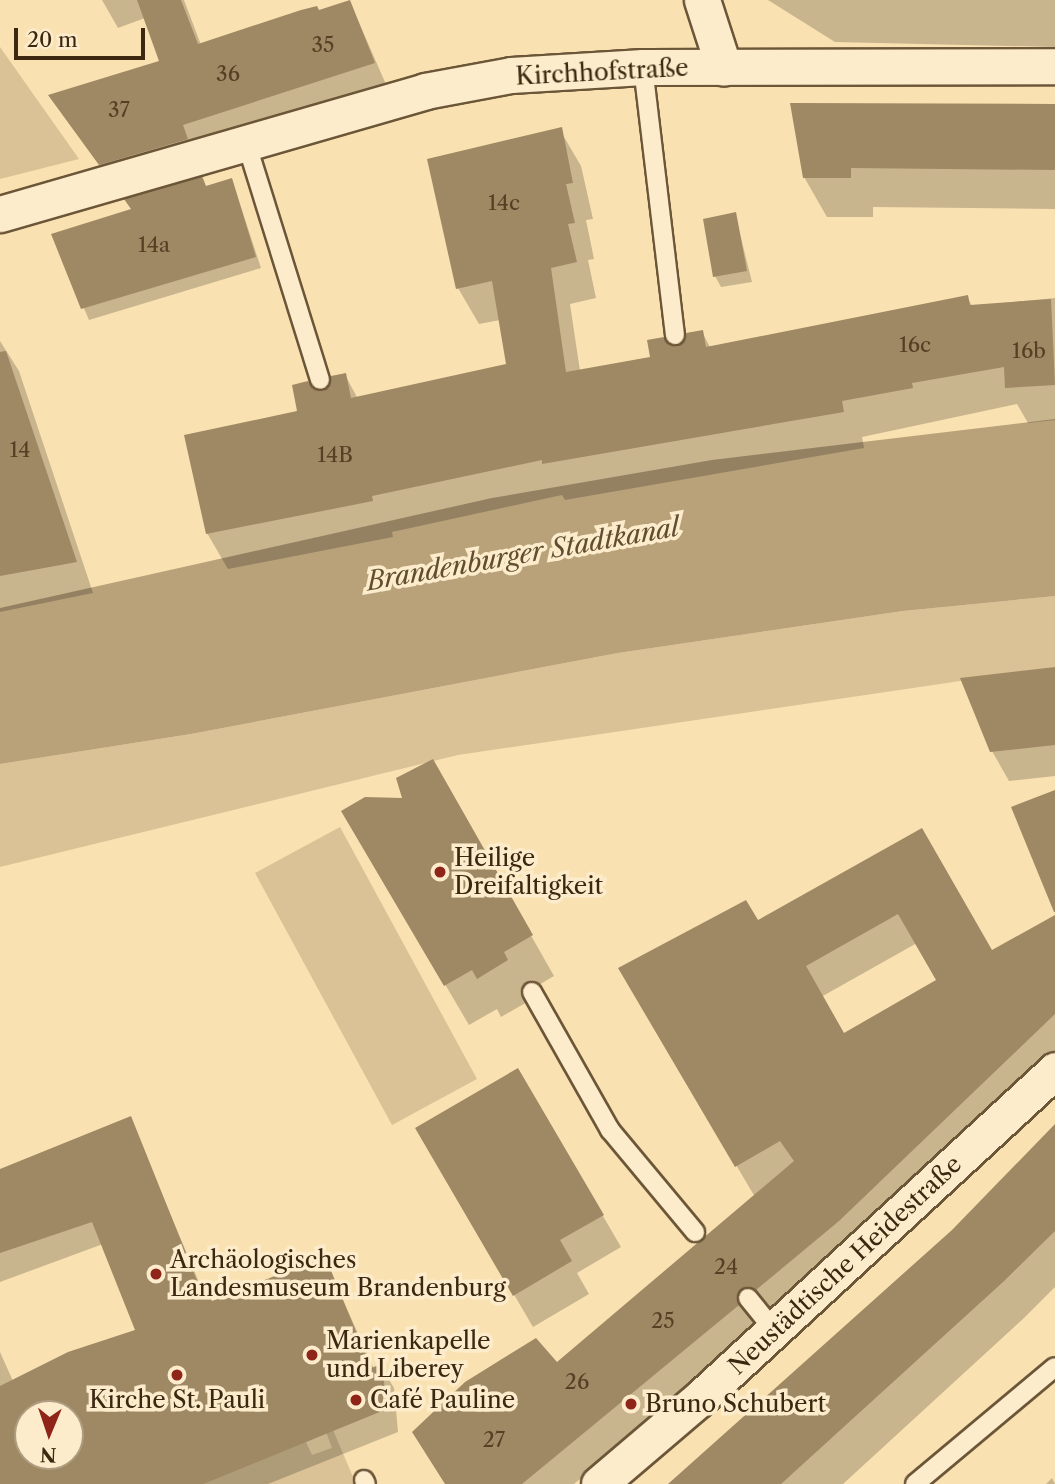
<!DOCTYPE html>
<html>
<head>
<meta charset="utf-8">
<style>
	body { margin:0 }
	#map { position:relative; width:1055px; height:1484px; overflow:hidden; background:#fae1b1; font-family:"Libre Caslon Text",serif }
	div>[style] { position:absolute }
	.green>* { inset:0; background:#dac296 }
	.water>* { inset:0; background:#b9a27a }
	.shadow>* { inset:0; background:#0003 }
	.building>* { inset:0; background:#9f8864 }
	.roads { filter:drop-shadow(2px 0 #6c5638) drop-shadow(-2px 0 #6c5638) drop-shadow(0 2px #6c5638) drop-shadow(0 -2px #6c5638) }
	.service>* { height:18px; margin:-9px; padding:0 9px; transform-origin:9px; border-radius:9px; background:#fceccc }
	.minor>* { height:35px; margin:-17.5px; padding:0 17.5px; transform-origin:17.5px; border-radius:17.5px; background:#fceccc }
	.dots>* { width:19px; height:19px; translate:-50% -50%; box-sizing:border-box; border:4px solid #fceccc; border-radius:50% }
	span { translate:-50% -50%; white-space:nowrap; text-align:center; line-height:1.15; -webkit-text-stroke:7px #fceccc; paint-order:stroke }
	.number-label { font-size:21px; color:#554025 }
	.number-label span { -webkit-text-stroke-width:0 }
	.street-label { font-size:24px; color:#3c2810 }
	.poi-label { font-size:24px; color:#3c2810 }
	.left { translate:0 -50%; text-align:left }
	.water-label { font-size:26px; color:#624d30; font-style:italic }
	.north { position:absolute; left:14px; top:1400px; width:70px; height:70px; box-sizing:border-box; background:#fceccc; border:2px solid #af9e81; border-radius:50%; rotate:182deg; font-size:19px; font-weight:700; line-height:28px; text-align:center; color:#3c2810 }
	.north::after { content:''; display:block; margin:auto; width:24px; height:32px; background:#8f2418; clip-path:polygon(50% 0,100% 100%,50% 72%,0 100%) }
	.scale { position:absolute; left:14px; top:28px; width:131px; height:32px; box-sizing:border-box; border:4px solid #3c2810; border-top:0; padding-left:9px; font-size:21px; line-height:24px; white-space:nowrap; color:#3c2810; -webkit-text-stroke:5px #fceccc; paint-order:stroke }
</style>
</head>
<body>
<div id="map">
	<div class="green">
		<div style="clip-path:polygon(0 47px,79px 159px,0 179px)"></div>
		<div style="clip-path:polygon(1055px 596px,1055px 667px,458px 755px,0 867px,0 764px,191px 734px,618px 653px,903px 611px)"></div>
		<div style="clip-path:polygon(340px 827px,477px 1079px,392px 1125px,255px 873px)"></div>
		<div style="clip-path:polygon(322px 1421px,330px 1423px,356px 1484px,189px 1484px,300px 1429px,312px 1455px,332px 1448px)"></div>
	</div>
	<div class="water">
		<div style="clip-path:polygon(1055px 419px,1055px 596px,903px 611px,618px 653px,191px 734px,0 764px,0 608px,492px 498px,712px 460px)"></div>
	</div>
	<div class="shadow">
		<div style="clip-path:polygon(102px 0,184px 0,201px 45px,350px 2px,388px 89px,105px 171px,51px 96px,162px 62px,145px 18px,118px 28px)"></div>
		<div style="clip-path:polygon(768px 0,1055px 0,1055px 47px,835px 42px)"></div>
		<div style="clip-path:polygon(1055px 107px,1055px 209px,873px 207px,873px 217px,827px 217px,804px 177px)"></div>
		<div style="clip-path:polygon(560px 130px,581px 166px,593px 219px,586px 220px,594px 259px,588px 260px,596px 298px,570px 304px,580px 371px,652px 359px,702px 332px,710px 347px,967px 297px,972px 306px,1055px 298px,1055px 420px,1028px 423px,1017px 404px,862px 437px,864px 448px,565px 500px,562px 495px,392px 532px,393px 537px,228px 569px,207px 533px,312px 390px,324px 393px,345px 375px,358px 399px,508px 366px,500px 320px,479px 324px,458px 288px)"></div>
		<div style="clip-path:polygon(232px 180px,261px 268px,89px 320px,53px 235px)"></div>
		<div style="clip-path:polygon(735px 214px,752px 282px,721px 287px,715px 276px)"></div>
		<div style="clip-path:polygon(0 341px,19px 371px,93px 593px,0 612px)"></div>
		<div style="clip-path:polygon(1055px 668px,1055px 776px,1009px 781px,992px 751px)"></div>
		<div style="clip-path:polygon(432px 761px,554px 976px,525px 993px,529px 1001px,501px 1017px,497px 1009px,469px 1025px,343px 811px,404px 800px)"></div>
		<div style="clip-path:polygon(evenodd,922px 830px,991px 952px,1055px 917px,1055px 1057px,756px 1336px,574px 1484px,445px 1484px,557px 1364px,755px 1197px,620px 969px,757px 922px,922px 830px,917px 943px,939px 981px,844px 1036px,821px 997px,917px 943px)"></div>
		<div style="clip-path:polygon(518px 1070px,621px 1247px,577px 1273px,589px 1294px,533px 1327px,417px 1129px)"></div>
		<div style="clip-path:polygon(evenodd,130px 1118px,206px 1299px,212px 1303px,324px 1258px,374px 1369px,381px 1366px,394px 1388px,398px 1432px,268px 1484px,0 1484px,0 1352px,13px 1381px,138px 1331px,103px 1244px,0 1282px,0 1171px,130px 1118px,28px 1414px,70px 1414px,70px 1456px,28px 1456px,28px 1414px)"></div>
		<div style="clip-path:polygon(1055px 1128px,1055px 1287px,1024px 1318px,843px 1484px,669px 1484px,953px 1231px)"></div>
		<div style="clip-path:polygon(1052px 1478px,1055px 1484px,1046px 1484px)"></div>
	</div>
	<div class="building">
		<div style="clip-path:polygon(137px 0,181px 0,198px 44px,301px 10px,317px 6px,319px 10px,350px 0,375px 63px,183px 125px,188px 139px,99px 165px,48px 95px,159px 61px)"></div>
		<div style="clip-path:polygon(790px 103px,1055px 104px,1055px 170px,851px 168px,851px 178px,803px 178px)"></div>
		<div style="clip-path:polygon(562px 127px,573px 183px,566px 184px,575px 223px,568px 224px,577px 262px,551px 268px,566px 372px,650px 357px,647px 340px,664px 337px,677px 346px,686px 333px,703px 330px,706px 347px,968px 295px,970px 305px,1051px 299px,1055px 385px,1005px 388px,1004px 367px,912px 383px,913px 388px,842px 401px,844px 412px,542px 464px,542px 460px,372px 496px,373px 501px,206px 534px,184px 435px,297px 411px,292px 385px,308px 381px,313px 389px,323px 391px,331px 376px,346px 373px,351px 398px,506px 364px,492px 281px,456px 289px,427px 159px)"></div>
		<div style="clip-path:polygon(202px 176px,206px 186px,232px 178px,256px 257px,81px 309px,51px 234px,131px 209px,124px 199px)"></div>
		<div style="clip-path:polygon(736px 212px,747px 271px,713px 277px,703px 219px)"></div>
		<div style="clip-path:polygon(6px 351px,77px 562px,0 576px,0 352px)"></div>
		<div style="clip-path:polygon(1055px 667px,1055px 745px,990px 752px,960px 678px)"></div>
		<div style="clip-path:polygon(433px 759px,533px 935px,504px 952px,508px 960px,477px 979px,472px 970px,444px 986px,341px 811px,365px 797px,402px 798px,396px 778px)"></div>
		<div style="clip-path:polygon(1055px 790px,1055px 912px,1054px 912px,1011px 807px)"></div>
		<div style="clip-path:polygon(evenodd,922px 828px,992px 950px,1055px 915px,1055px 1014px,839px 1221px,756px 1290px,740px 1290px,739px 1305px,522px 1484px,445px 1484px,412px 1432px,465px 1382px,536px 1338px,557px 1362px,794px 1161px,780px 1141px,735px 1167px,618px 968px,746px 900px,758px 920px,922px 828px,898px 914px,936px 980px,844px 1033px,806px 966px,898px 914px)"></div>
		<div style="clip-path:polygon(518px 1068px,604px 1215px,560px 1240px,572px 1261px,513px 1296px,415px 1128px)"></div>
		<div style="clip-path:polygon(evenodd,131px 1116px,204px 1298px,210px 1296px,212px 1301px,325px 1256px,371px 1368px,382px 1364px,387px 1409px,203px 1484px,0 1484px,0 1386px,68px 1352px,135px 1330px,92px 1222px,0 1253px,0 1169px,131px 1116px,28px 1414px,70px 1414px,70px 1456px,28px 1456px,28px 1414px)"></div>
		<div style="clip-path:polygon(1055px 1124px,1055px 1231px,1003px 1282px,781px 1484px,668px 1484px,952px 1230px)"></div>
	</div>
	<div class="roads">
		<div class="service">
			<div style="left:643px;top:67px;width:270px;rotate:83.2deg"></div>
			<div style="left:246px;top:142px;width:249px;rotate:72.7deg"></div>
			<div style="left:532px;top:992px;width:159px;rotate:60.5deg"></div>
			<div style="left:610px;top:1130px;width:133px;rotate:50.2deg"></div>
			<div style="left:748px;top:1298px;width:41px;rotate:50.9deg"></div>
			<div style="left:364px;top:1480px;width:4px;rotate:63deg"></div>
			<div style="left:915px;top:1484px;width:182px;rotate:-39.9deg"></div>
		</div>
		<div class="minor">
			<div style="left:702px;top:0;width:71px;rotate:72.1deg"></div>
			<div style="left:0;top:214px;width:442px;rotate:-16.1deg"></div>
			<div style="left:425px;top:91px;width:87px;rotate:-10.5deg"></div>
			<div style="left:511px;top:75px;width:132px;rotate:-3.5deg"></div>
			<div style="left:643px;top:67px;width:412px;rotate:-0.1deg"></div>
			<div style="left:599px;top:1484px;width:131px;rotate:-40.4deg"></div>
			<div style="left:699px;top:1399px;width:485px;rotate:-42.7deg"></div>
		</div>
	</div>
	<div class="dots">
		<div style="left:440px;top:872px;background:#8f2418"></div>
		<div style="left:156px;top:1274px;background:#8f2418"></div>
		<div style="left:312px;top:1355px;background:#8f2418"></div>
		<div style="left:177px;top:1375px;background:#8f2418"></div>
		<div style="left:356px;top:1400px;background:#8f2418"></div>
		<div style="left:631px;top:1404px;background:#8f2418"></div>
	</div>
	<div class="number-label">
		<span style="left:323px;top:45px">35</span>
		<span style="left:228px;top:74px">36</span>
		<span style="left:119px;top:110px">37</span>
		<span style="left:504px;top:203px">14c</span>
		<span style="left:154px;top:245px">14a</span>
		<span style="left:915px;top:345px">16c</span>
		<span style="left:1029px;top:351px">16b</span>
		<span style="left:20px;top:450px">14</span>
		<span style="left:335px;top:455px">14B</span>
		<span style="left:726px;top:1267px">24</span>
		<span style="left:663px;top:1321px">25</span>
		<span style="left:577px;top:1382px">26</span>
		<span style="left:494px;top:1440px">27</span>
	</div>
	<div class="street-label">
		<span style="left:602px;top:72px;rotate:-3deg">Kirchhofstraße</span>
		<span style="left:845px;top:1265px;rotate:-43deg">Neustädtische Heidestraße</span>
	</div>
	<div class="poi-label">
		<span class="left" style="left:454px;top:872px">Heilige<br>Dreifaltigkeit</span>
		<span class="left" style="left:170px;top:1274px">Archäologisches<br>Landesmuseum Brandenburg</span>
		<span class="left" style="left:326px;top:1355px">Marienkapelle<br>und Liberey</span>
		<span style="left:177px;top:1400px">Kirche St. Pauli</span>
		<span class="left" style="left:370px;top:1400px">Café Pauline</span>
		<span class="left" style="left:645px;top:1404px">Bruno Schubert</span>
	</div>
	<div class="water-label">
		<span style="left:523px;top:555px;rotate:-10deg">Brandenburger Stadtkanal</span>
	</div>
	<div class="north">N</div>
	<div class="scale">20 m</div>
</div>
</body>
</html>
